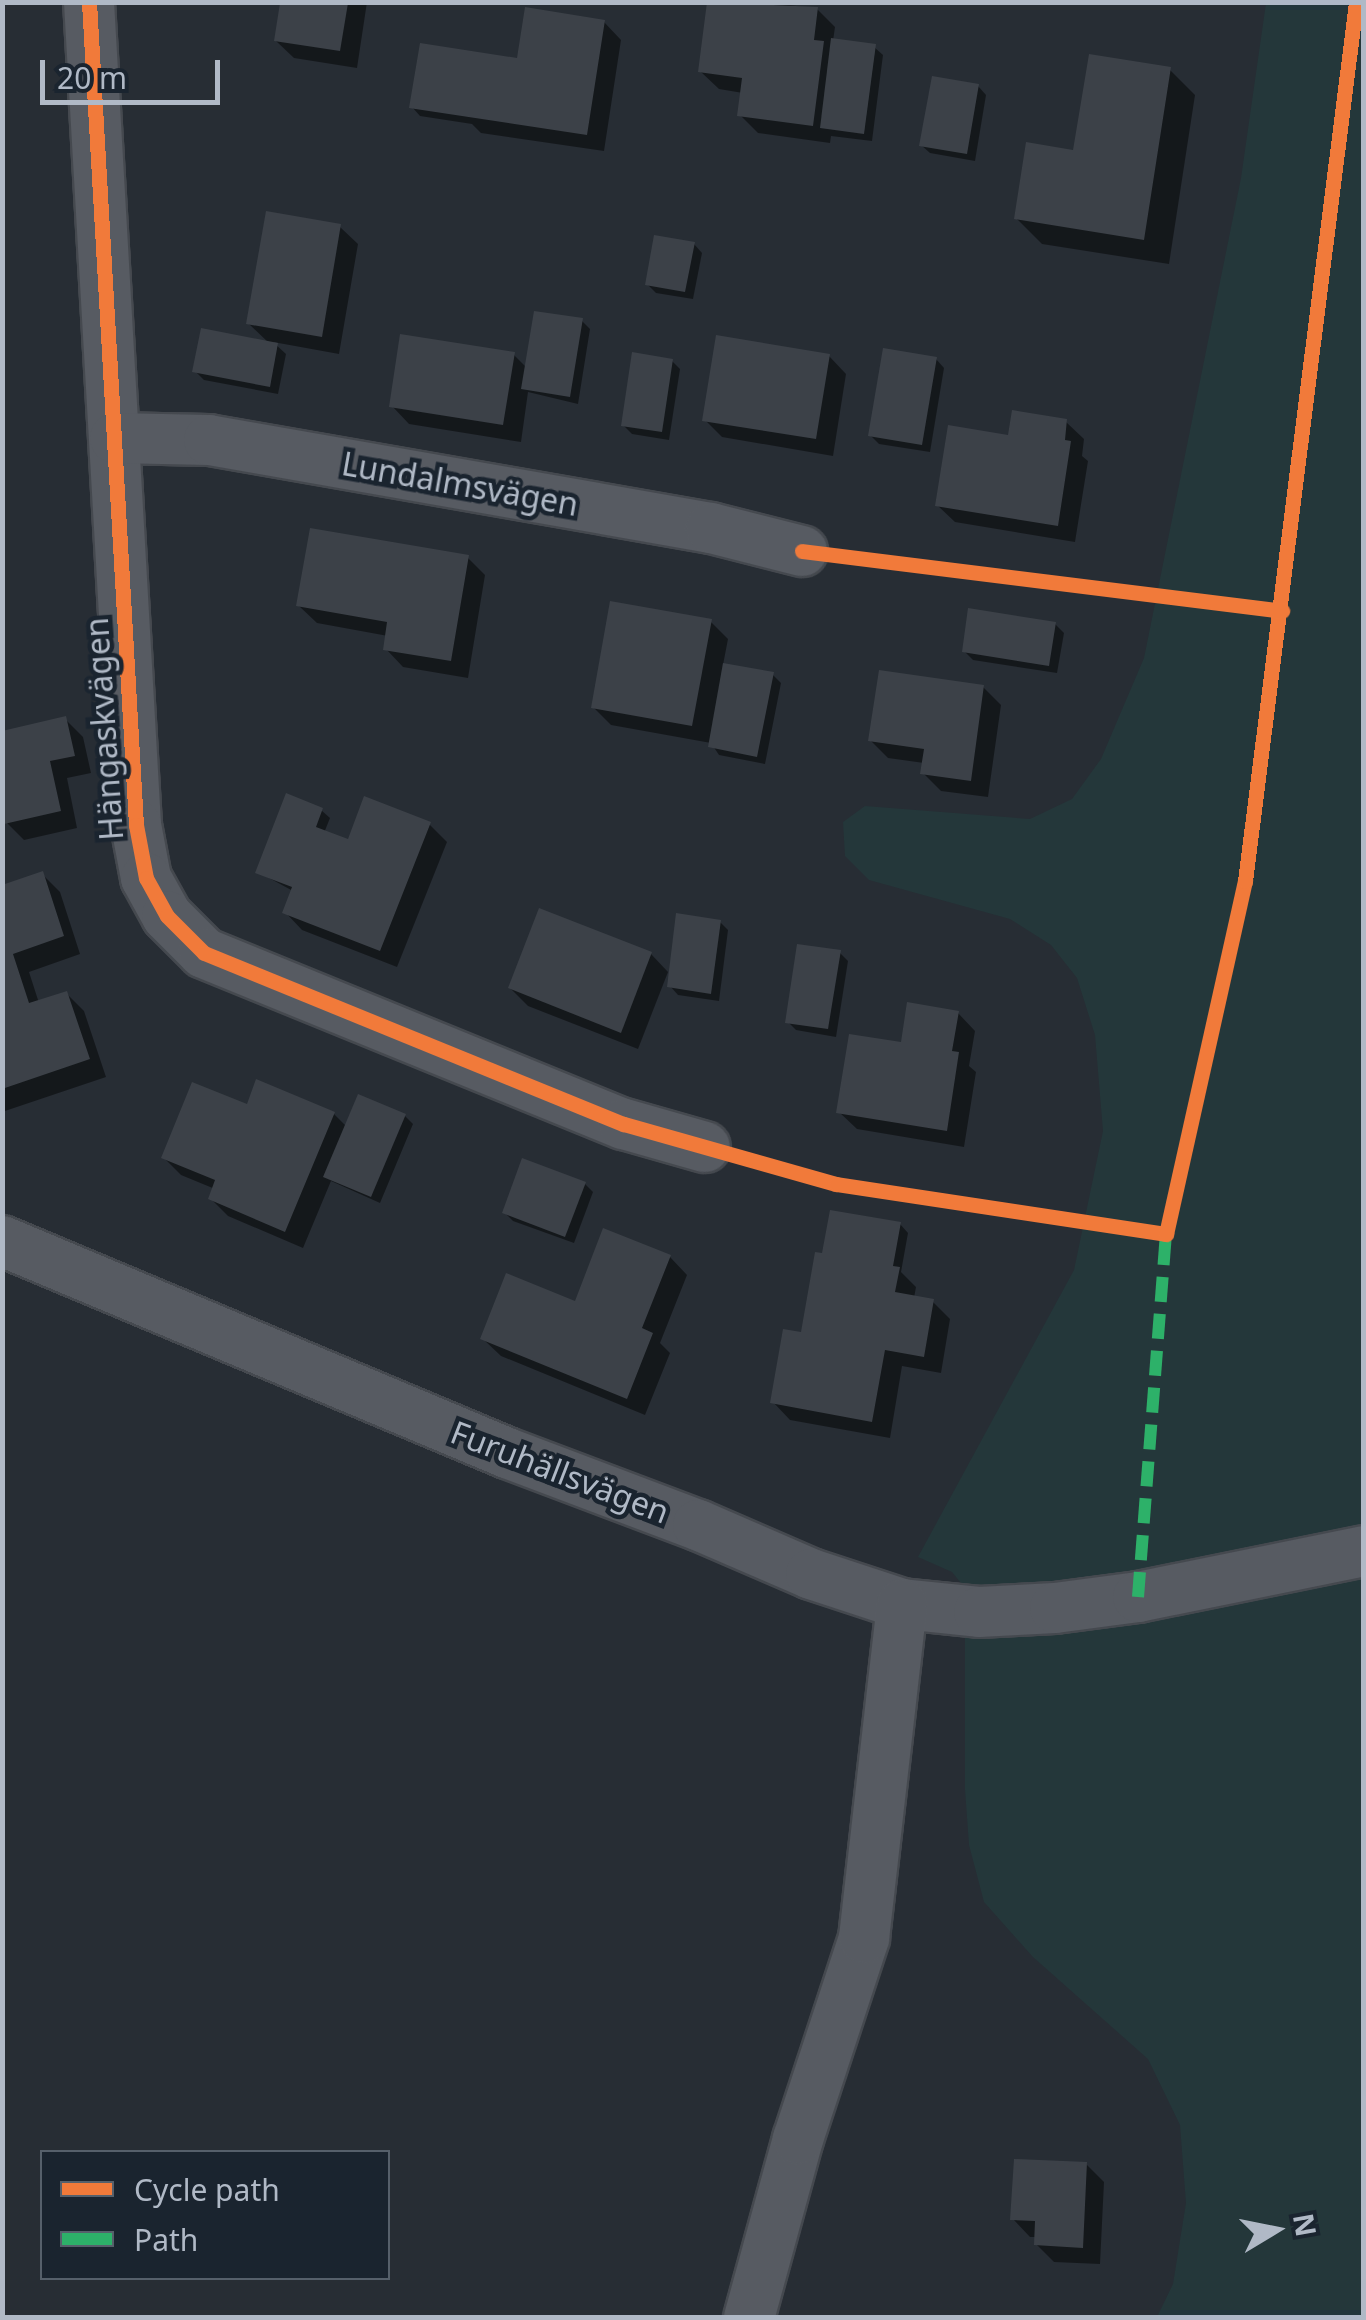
<!DOCTYPE html>
<html>
<head>
<meta charset="utf-8">
<style>
	body { margin:0 }
	#map { position:relative; width:1366px; height:2320px; overflow:hidden; background:#272d34; font-family:"Noto Sans",sans-serif }
	div>[style] { position:absolute }
	.green>* { inset:0; background:#24373a }
	.shadow>* { inset:0; background:#0007 }
	.building>* { inset:0; background:#3c4148 }
	.roads { filter:drop-shadow(2px 0 #45494f) drop-shadow(-2px 0 #45494f) drop-shadow(0 2px #45494f) drop-shadow(0 -2px #45494f) }
	.street>* { height:50px; margin:-25px; padding:0 25px; transform-origin:25px; border-radius:25px; background:#575b62 }
	.quiet>* { height:12px; margin-top:-6px; transform-origin:0; background:repeating-linear-gradient(90deg,#2db169 0 25px,transparent 0 37px) }
	.cycleway>* { height:15px; margin:-7.5px; padding:0 7.5px; transform-origin:7.5px; border-radius:7.5px; background:#f17a3a }
	span { translate:-50% -50%; white-space:nowrap; text-align:center; line-height:1.15; -webkit-text-stroke:9px #1a242f; paint-order:stroke }
	.street-label { font-size:32px; color:#b0b9c6 }
	.frame { position:absolute; inset:0; border:5px solid #b0b9c6; pointer-events:none }
	.legend { position:absolute; left:40px; top:2150px; width:350px; height:130px; box-sizing:border-box; background:#1a242f; border:2px solid #56606b; margin:0; padding:12px 18px; list-style:none; font-size:30px; color:#b0b9c6 }
	.legend li { display:flex; align-items:center; gap:20px; height:50px }
	.legend b { width:50px; border:2px solid #56606b }
	.north { position:absolute; left:1226px; top:2180px; width:100px; height:100px; -webkit-text-stroke:8px #1a242f; paint-order:stroke; rotate:80deg; font-size:28px; font-weight:700; line-height:40px; text-align:center; color:#b0b9c6 }
	.north::after { content:''; display:block; margin:auto; width:35px; height:45px; background:#b0b9c6; clip-path:polygon(50% 0,100% 100%,50% 72%,0 100%) }
	.scale { position:absolute; left:40px; top:60px; width:180px; height:45px; box-sizing:border-box; border:5px solid #b0b9c6; border-top:0; padding-left:12px; font-size:30px; line-height:35px; white-space:nowrap; color:#b0b9c6; -webkit-text-stroke:8px #1a242f; paint-order:stroke }
</style>
</head>
<body>
<div id="map">
	<div class="green">
		<div style="clip-path:polygon(1266px 3px,1363px 3px,1363px 2317px,1157px 2317px,1173px 2284px,1186px 2203px,1180px 2125px,1148px 2059px,1033px 1957px,984px 1902px,969px 1845px,965px 1790px,965px 1588px,952px 1572px,918px 1557px,1074px 1270px,1103px 1131px,1095px 1035px,1077px 978px,1051px 945px,1010px 919px,869px 880px,845px 856px,843px 822px,865px 806px,1030px 819px,1072px 799px,1101px 759px,1144px 658px,1241px 178px)"></div>
	</div>
	<div class="shadow">
		<div style="clip-path:polygon(282px 2px,367px 2px,357px 68px,294px 58px,276px 41px)"></div>
		<div style="clip-path:polygon(710px 2px,768px 2px,817px 9px,835px 27px,833px 41px,874px 47px,883px 55px,872px 141px,831px 136px,830px 143px,758px 133px,740px 115px,743px 93px,719px 89px,701px 72px)"></div>
		<div style="clip-path:polygon(604px 22px,621px 40px,604px 151px,481px 133px,472px 124px,420px 116px,412px 107px)"></div>
		<div style="clip-path:polygon(1170px 70px,1195px 95px,1169px 264px,1042px 244px,1016px 218px,1075px 153px)"></div>
		<div style="clip-path:polygon(978px 86px,986px 95px,975px 161px,930px 153px,921px 145px)"></div>
		<div style="clip-path:polygon(340px 227px,358px 244px,339px 354px,273px 342px,286px 354px,278px 394px,204px 380px,195px 371px,270px 344px,248px 323px)"></div>
		<div style="clip-path:polygon(694px 244px,702px 253px,693px 299px,656px 293px,647px 284px)"></div>
		<div style="clip-path:polygon(582px 321px,590px 329px,578px 404px,528px 392px,521px 442px,409px 424px,392px 406px,514px 355px,527px 368px)"></div>
		<div style="clip-path:polygon(829px 356px,846px 374px,833px 456px,722px 437px,705px 420px)"></div>
		<div style="clip-path:polygon(936px 359px,944px 368px,930px 452px,879px 444px,870px 435px)"></div>
		<div style="clip-path:polygon(672px 361px,680px 369px,669px 440px,632px 434px,624px 426px)"></div>
		<div style="clip-path:polygon(1066px 422px,1084px 439px,1082px 456px,1088px 461px,1075px 542px,955px 522px,937px 505px,1010px 438px)"></div>
		<div style="clip-path:polygon(467px 557px,485px 575px,468px 678px,403px 667px,386px 649px,388px 636px,317px 623px,299px 606px)"></div>
		<div style="clip-path:polygon(710px 621px,728px 639px,723px 665px,772px 674px,781px 683px,765px 764px,719px 755px,711px 743px,611px 725px,593px 707px)"></div>
		<div style="clip-path:polygon(1055px 624px,1064px 633px,1057px 673px,973px 660px,964px 651px)"></div>
		<div style="clip-path:polygon(983px 687px,1001px 705px,988px 797px,941px 791px,923px 773px,924px 763px,888px 758px,870px 740px)"></div>
		<div style="clip-path:polygon(65px 719px,83px 737px,91px 773px,67px 778px,77px 828px,24px 840px,6px 822px,2px 810px,2px 733px)"></div>
		<div style="clip-path:polygon(321px 810px,330px 818px,324px 833px,349px 843px,429px 824px,447px 842px,397px 967px,302px 930px,285px 912px,293px 891px,258px 872px)"></div>
		<div style="clip-path:polygon(42px 874px,60px 892px,80px 954px,29px 972px,39px 1003px,66px 993px,84px 1011px,106px 1077px,2px 1112px,2px 887px)"></div>
		<div style="clip-path:polygon(720px 922px,728px 930px,719px 1001px,678px 995px,670px 986px)"></div>
		<div style="clip-path:polygon(840px 953px,848px 961px,836px 1037px,796px 1030px,788px 1022px)"></div>
		<div style="clip-path:polygon(651px 954px,668px 972px,638px 1049px,528px 1006px,510px 988px)"></div>
		<div style="clip-path:polygon(958px 1013px,975px 1031px,969px 1066px,976px 1072px,964px 1147px,857px 1129px,839px 1112px,903px 1045px)"></div>
		<div style="clip-path:polygon(248px 1108px,334px 1114px,347px 1127px,405px 1116px,413px 1124px,380px 1203px,331px 1181px,303px 1248px,228px 1216px,211px 1199px,215px 1189px,181px 1175px,164px 1158px)"></div>
		<div style="clip-path:polygon(585px 1184px,593px 1192px,574px 1243px,513px 1221px,504px 1212px)"></div>
		<div style="clip-path:polygon(900px 1224px,908px 1233px,901px 1272px,916px 1287px,914px 1298px,933px 1302px,950px 1319px,941px 1373px,902px 1366px,890px 1438px,790px 1420px,773px 1402px,803px 1335px,825px 1256px)"></div>
		<div style="clip-path:polygon(670px 1257px,687px 1275px,660px 1343px,670px 1353px,645px 1415px,501px 1356px,483px 1339px,576px 1304px)"></div>
		<div style="clip-path:polygon(1086px 2164px,1104px 2182px,1100px 2264px,1054px 2262px,1036px 2244px,1037px 2237px,1030px 2237px,1013px 2219px)"></div>
	</div>
	<div class="building">
		<div style="clip-path:polygon(707px 2px,818px 7px,814px 40px,824px 41px,813px 126px,737px 116px,742px 78px,698px 72px)"></div>
		<div style="clip-path:polygon(280px 3px,348px 3px,340px 51px,274px 41px)"></div>
		<div style="clip-path:polygon(525px 7px,605px 20px,587px 135px,409px 108px,420px 43px,517px 58px)"></div>
		<div style="clip-path:polygon(831px 38px,876px 44px,864px 134px,820px 128px)"></div>
		<div style="clip-path:polygon(1089px 54px,1171px 67px,1144px 240px,1014px 219px,1026px 142px,1073px 150px)"></div>
		<div style="clip-path:polygon(932px 76px,979px 84px,967px 154px,919px 146px)"></div>
		<div style="clip-path:polygon(266px 211px,341px 224px,322px 337px,246px 324px)"></div>
		<div style="clip-path:polygon(654px 235px,695px 242px,685px 292px,645px 285px)"></div>
		<div style="clip-path:polygon(534px 311px,583px 318px,570px 397px,521px 389px)"></div>
		<div style="clip-path:polygon(201px 328px,278px 343px,270px 387px,192px 372px)"></div>
		<div style="clip-path:polygon(400px 334px,515px 352px,503px 425px,389px 407px)"></div>
		<div style="clip-path:polygon(716px 335px,830px 354px,816px 439px,702px 421px)"></div>
		<div style="clip-path:polygon(883px 348px,937px 357px,922px 445px,868px 436px)"></div>
		<div style="clip-path:polygon(632px 352px,673px 359px,662px 432px,621px 426px)"></div>
		<div style="clip-path:polygon(1012px 410px,1067px 419px,1065px 440px,1071px 441px,1058px 526px,935px 506px,948px 425px,1008px 435px)"></div>
		<div style="clip-path:polygon(310px 528px,469px 555px,451px 661px,383px 650px,387px 622px,296px 606px)"></div>
		<div style="clip-path:polygon(610px 601px,712px 619px,692px 726px,591px 708px)"></div>
		<div style="clip-path:polygon(968px 608px,1056px 622px,1049px 666px,962px 652px)"></div>
		<div style="clip-path:polygon(723px 663px,774px 672px,757px 757px,708px 747px)"></div>
		<div style="clip-path:polygon(879px 670px,984px 685px,971px 781px,920px 774px,924px 749px,868px 741px)"></div>
		<div style="clip-path:polygon(66px 716px,75px 756px,50px 761px,61px 811px,4px 824px,2px 731px)"></div>
		<div style="clip-path:polygon(286px 793px,323px 808px,316px 827px,348px 839px,364px 796px,431px 822px,380px 951px,282px 913px,292px 887px,255px 873px)"></div>
		<div style="clip-path:polygon(43px 871px,64px 936px,13px 954px,29px 1003px,67px 991px,90px 1059px,2px 1089px,2px 885px)"></div>
		<div style="clip-path:polygon(539px 908px,652px 952px,621px 1033px,508px 988px)"></div>
		<div style="clip-path:polygon(676px 913px,721px 920px,711px 994px,667px 987px)"></div>
		<div style="clip-path:polygon(797px 944px,841px 950px,828px 1029px,785px 1023px)"></div>
		<div style="clip-path:polygon(907px 1002px,959px 1011px,952px 1051px,959px 1052px,947px 1131px,836px 1113px,849px 1034px,901px 1042px)"></div>
		<div style="clip-path:polygon(256px 1079px,335px 1112px,285px 1232px,208px 1199px,215px 1180px,161px 1158px,192px 1082px,247px 1104px)"></div>
		<div style="clip-path:polygon(358px 1094px,406px 1114px,371px 1197px,323px 1177px)"></div>
		<div style="clip-path:polygon(522px 1158px,586px 1182px,565px 1237px,502px 1213px)"></div>
		<div style="clip-path:polygon(830px 1210px,901px 1222px,893px 1266px,900px 1267px,895px 1292px,934px 1299px,924px 1357px,885px 1350px,872px 1422px,770px 1403px,783px 1329px,801px 1332px,815px 1252px,822px 1253px)"></div>
		<div style="clip-path:polygon(603px 1228px,671px 1255px,642px 1328px,653px 1333px,627px 1399px,480px 1339px,506px 1273px,575px 1301px)"></div>
		<div style="clip-path:polygon(1014px 2159px,1087px 2162px,1083px 2248px,1034px 2245px,1035px 2221px,1010px 2220px)"></div>
	</div>
	<div class="roads">
		<div class="street">
			<div style="left:89px;top:2px;width:824px;rotate:86.73deg"></div>
			<div style="left:136px;top:825px;width:54px;rotate:79.3deg"></div>
			<div style="left:146px;top:878px;width:43px;rotate:61.1deg"></div>
			<div style="left:167px;top:916px;width:52px;rotate:45deg"></div>
			<div style="left:204px;top:953px;width:453px;rotate:22.2deg"></div>
			<div style="left:624px;top:1124px;width:84px;rotate:15.9deg"></div>
			<div style="left:115px;top:438px;width:94px;rotate:1.2deg"></div>
			<div style="left:209px;top:440px;width:510px;rotate:9.94deg"></div>
			<div style="left:711px;top:528px;width:94px;rotate:14.2deg"></div>
			<div style="left:2px;top:1241px;width:548px;rotate:22.77deg"></div>
			<div style="left:507px;top:1453px;width:204px;rotate:20.7deg"></div>
			<div style="left:698px;top:1525px;width:123px;rotate:23.4deg"></div>
			<div style="left:811px;top:1574px;width:96px;rotate:18.2deg"></div>
			<div style="left:902px;top:1604px;width:77px;rotate:5.9deg"></div>
			<div style="left:979px;top:1612px;width:76px;rotate:-3deg"></div>
			<div style="left:1055px;top:1608px;width:84px;rotate:-7.5deg"></div>
			<div style="left:1138px;top:1597px;width:231px;rotate:-11.5deg"></div>
			<div style="left:749px;top:2318px;width:186px;rotate:-74.7deg"></div>
			<div style="left:798px;top:2139px;width:212px;rotate:-71.8deg"></div>
			<div style="left:864px;top:1938px;width:336px;rotate:-83.5deg"></div>
		</div>
	</div>
	<div class="quiet">
		<div style="left:1138px;top:1597px;width:364px;rotate:-85.6deg"></div>
	</div>
	<div class="cycleway">
		<div style="left:89px;top:2px;width:824px;rotate:86.73deg"></div>
		<div style="left:136px;top:825px;width:54px;rotate:79.3deg"></div>
		<div style="left:146px;top:878px;width:43px;rotate:61.1deg"></div>
		<div style="left:167px;top:916px;width:52px;rotate:45deg"></div>
		<div style="left:204px;top:953px;width:453px;rotate:22.2deg"></div>
		<div style="left:624px;top:1124px;width:220px;rotate:15.8deg"></div>
		<div style="left:836px;top:1184px;width:334px;rotate:8.6deg"></div>
		<div style="left:1166px;top:1234px;width:362px;rotate:-77.4deg"></div>
		<div style="left:1245px;top:881px;width:886px;rotate:-82.8deg"></div>
		<div style="left:802px;top:551px;width:484px;rotate:7.1deg"></div>
	</div>
	<div class="street-label">
		<span style="left:460px;top:484px;rotate:10deg">Lundalmsvägen</span>
		<span style="left:104px;top:729px;rotate:-94deg">Hängaskvägen</span>
		<span style="left:560px;top:1472px;rotate:21deg">Furuhällsvägen</span>
	</div>
	<div class="frame"></div>
	<ul class="legend">
	<li><b style="height:12px;background:#f17a3a"></b>Cycle path</li>
	<li><b style="height:12px;background:#2db169"></b>Path</li>
	</ul>
	<div class="north">N</div>
	<div class="scale">20 m</div>
</div>
</body>
</html>
